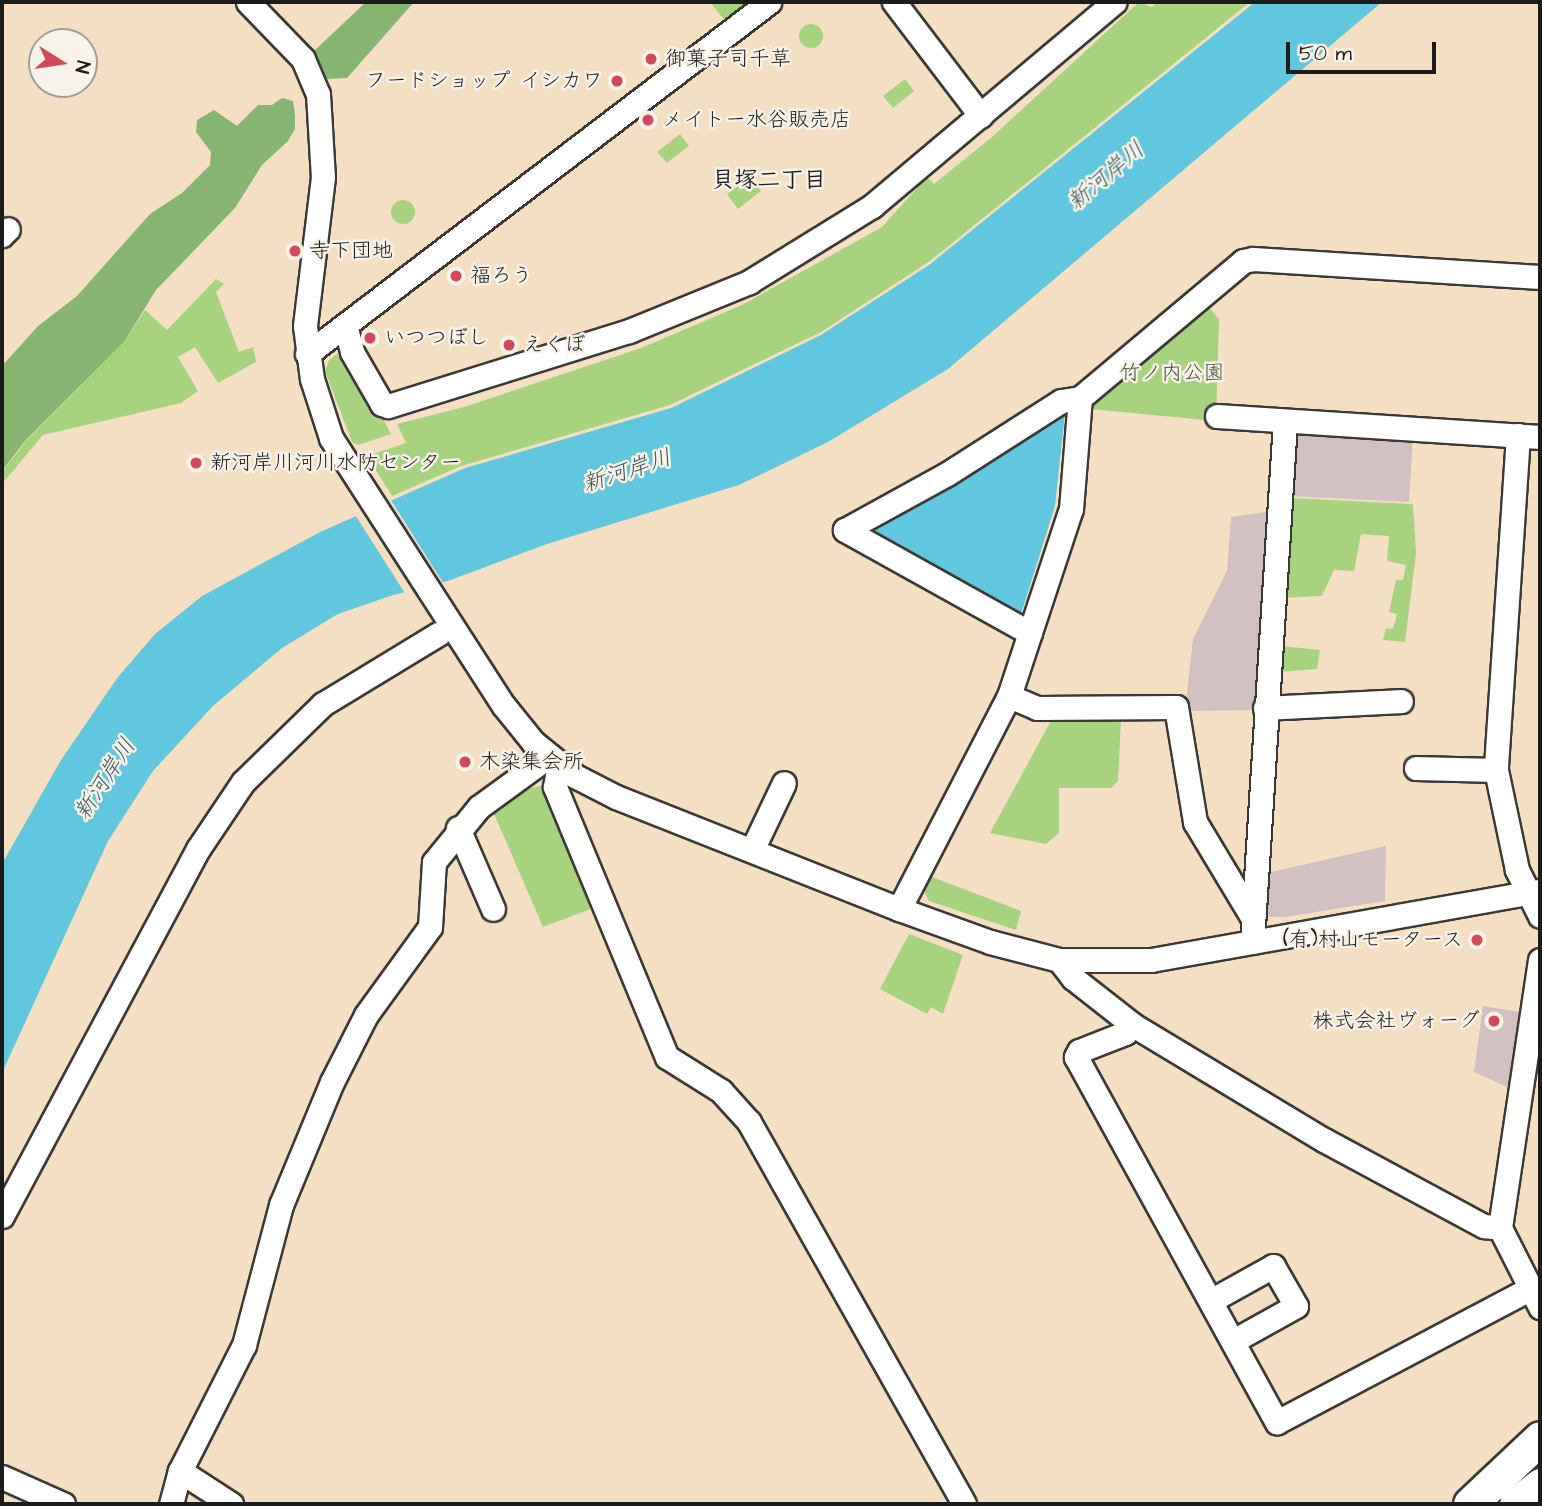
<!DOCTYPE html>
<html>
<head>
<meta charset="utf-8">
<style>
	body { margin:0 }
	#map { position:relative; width:1542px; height:1506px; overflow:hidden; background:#f4dfc3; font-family:"Architects Daughter","Klee One",sans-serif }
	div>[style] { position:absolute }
	.industrial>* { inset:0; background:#d2bfc0 }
	.green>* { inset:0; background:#a7d37f }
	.round { border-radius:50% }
	.forest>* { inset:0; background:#85b56e }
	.water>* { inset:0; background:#61c7de }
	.pier>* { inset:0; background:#f4dfc3 }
	.roads { filter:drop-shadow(2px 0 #3c3935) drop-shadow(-2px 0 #3c3935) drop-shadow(0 2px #3c3935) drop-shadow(0 -2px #3c3935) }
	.minor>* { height:23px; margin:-11.5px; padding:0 11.5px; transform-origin:11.5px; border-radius:11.5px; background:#fff }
	.highway>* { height:33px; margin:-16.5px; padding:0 16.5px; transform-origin:16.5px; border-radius:16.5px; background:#fff }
	.dots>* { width:19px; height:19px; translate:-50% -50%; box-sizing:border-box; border:4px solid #f7f3e8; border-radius:50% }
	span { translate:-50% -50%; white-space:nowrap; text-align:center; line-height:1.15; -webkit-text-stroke:5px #f7f3e8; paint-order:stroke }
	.poi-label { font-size:21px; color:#1c1c1c }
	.left { translate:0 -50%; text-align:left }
	.right { translate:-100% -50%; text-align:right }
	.park-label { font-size:21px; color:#46533a }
	.water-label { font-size:23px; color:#345860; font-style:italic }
	.neighbourhood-label { font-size:23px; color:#1c1c1c; font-weight:700 }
	.frame { position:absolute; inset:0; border:4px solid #1c1c1c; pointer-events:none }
	.north { position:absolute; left:28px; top:28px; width:70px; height:70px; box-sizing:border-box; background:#f7f3e8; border:2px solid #9f9d96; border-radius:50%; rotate:102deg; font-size:19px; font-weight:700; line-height:28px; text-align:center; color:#1c1c1c }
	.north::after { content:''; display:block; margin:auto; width:24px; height:32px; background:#d1495b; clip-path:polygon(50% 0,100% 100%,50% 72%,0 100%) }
	.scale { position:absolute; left:1286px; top:42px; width:150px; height:32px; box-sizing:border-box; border:4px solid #1c1c1c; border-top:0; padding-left:9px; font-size:21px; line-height:24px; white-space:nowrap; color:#1c1c1c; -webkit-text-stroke:5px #f7f3e8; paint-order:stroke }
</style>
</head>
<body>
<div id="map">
	<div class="industrial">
		<div style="clip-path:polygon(1293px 431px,1413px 436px,1409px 502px,1289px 496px)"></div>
		<div style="clip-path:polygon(1272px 511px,1257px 710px,1185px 711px,1193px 639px,1227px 571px,1231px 517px)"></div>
		<div style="clip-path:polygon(1386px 846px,1385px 901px,1285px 917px,1260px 916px,1262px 874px)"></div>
		<div style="clip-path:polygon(1483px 1006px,1525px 1013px,1514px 1090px,1474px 1072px)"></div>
	</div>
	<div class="green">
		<div style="clip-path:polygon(710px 2px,774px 2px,734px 32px)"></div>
		<div style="clip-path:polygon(1139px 2px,1152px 7px,1158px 2px,1250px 2px,930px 261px,821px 332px,670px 405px,461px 466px,392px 496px,367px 456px,406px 443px,397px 424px,464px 407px,641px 348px,742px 305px,882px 227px,927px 177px,934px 184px,992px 137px)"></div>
		<div class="round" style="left:799px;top:24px;width:24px;height:24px"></div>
		<div style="clip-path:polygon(905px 79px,914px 91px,893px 108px,883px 96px)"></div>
		<div style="clip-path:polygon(680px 134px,689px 146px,667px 163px,657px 152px)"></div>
		<div style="clip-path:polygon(750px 177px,761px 191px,738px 209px,727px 194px)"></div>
		<div class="round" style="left:391px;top:200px;width:24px;height:24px"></div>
		<div style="clip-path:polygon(216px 279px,224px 284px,216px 292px,239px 352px,253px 347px,256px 362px,218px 383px,195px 347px,178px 357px,198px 391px,181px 403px,43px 435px,2px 484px,2px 472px,26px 441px,124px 342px,145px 310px,167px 330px)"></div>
		<div style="clip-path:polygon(1198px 295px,1219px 319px,1216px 421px,1090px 409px,1093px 382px)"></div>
		<div style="clip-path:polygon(346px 348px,391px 434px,358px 445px,352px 442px,325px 371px,329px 360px)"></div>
		<div style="clip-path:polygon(1290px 498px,1413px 504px,1416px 553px,1405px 642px,1383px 640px,1386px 628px,1393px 629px,1397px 614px,1389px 612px,1396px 580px,1403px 580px,1406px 565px,1387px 561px,1389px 536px,1361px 534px,1354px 571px,1334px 570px,1322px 596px,1283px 598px)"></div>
		<div style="clip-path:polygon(1280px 646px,1320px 650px,1317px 669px,1277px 672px)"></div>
		<div style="clip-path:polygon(1117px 716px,1121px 719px,1118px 781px,1111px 788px,1059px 788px,1059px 833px,1046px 844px,990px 833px,1053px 717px)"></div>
		<div style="clip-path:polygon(545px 785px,599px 906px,543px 927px,492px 809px,513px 792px)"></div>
		<div style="clip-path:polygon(932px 877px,1021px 911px,1016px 930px,929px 901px,924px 891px)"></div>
		<div style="clip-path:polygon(909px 934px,963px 955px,943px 1014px,931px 1007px,927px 1014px,880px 989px)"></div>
	</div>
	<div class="forest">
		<div style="clip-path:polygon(366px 2px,414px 2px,347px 78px,327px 79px,314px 51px)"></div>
		<div style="clip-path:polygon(282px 98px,293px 101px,295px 114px,295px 129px,288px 141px,262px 165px,235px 208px,156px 290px,124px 342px,25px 441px,2px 471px,2px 366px,38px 326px,77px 296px,150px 214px,182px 193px,210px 165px,211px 152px,196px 132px,197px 120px,214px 110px,237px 126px,258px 105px,272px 105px)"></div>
	</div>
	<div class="water">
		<div style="clip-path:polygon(1255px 2px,1382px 2px,948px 369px,828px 442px,739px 485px,547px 544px,448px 581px,390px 596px,338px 614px,282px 648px,213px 706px,153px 771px,108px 841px,2px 1073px,2px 864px,61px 760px,118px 677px,155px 634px,202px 596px,320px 532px,465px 468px,671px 408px,821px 335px,929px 265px)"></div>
		<div style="clip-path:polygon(1061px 411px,1065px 413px,1055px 506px,1022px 611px,1013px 616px,863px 535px,865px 526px)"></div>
	</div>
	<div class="pier">
		<div style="clip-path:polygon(389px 497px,445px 586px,406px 595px,354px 513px)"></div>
	</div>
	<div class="roads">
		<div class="minor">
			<div style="left:248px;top:2px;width:79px;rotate:46deg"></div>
			<div style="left:303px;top:59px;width:38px;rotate:67deg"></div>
			<div style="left:318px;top:94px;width:83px;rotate:86.6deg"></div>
			<div style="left:323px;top:177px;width:150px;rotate:96.9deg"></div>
			<div style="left:305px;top:326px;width:53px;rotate:82.5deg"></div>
			<div style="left:312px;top:379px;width:62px;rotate:72.1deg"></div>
			<div style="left:331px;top:438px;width:319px;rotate:57.2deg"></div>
			<div style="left:504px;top:706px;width:46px;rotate:51.1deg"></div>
			<div style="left:533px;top:742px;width:54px;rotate:39deg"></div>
			<div style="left:575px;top:776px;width:46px;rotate:27.1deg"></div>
			<div style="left:616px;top:797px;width:304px;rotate:21.6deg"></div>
			<div style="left:899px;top:909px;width:97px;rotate:19.9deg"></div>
			<div style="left:990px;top:942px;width:71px;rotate:14.6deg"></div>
			<div style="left:1059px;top:960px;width:92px"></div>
			<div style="left:1151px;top:960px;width:395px;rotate:-10.1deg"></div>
			<div style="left:894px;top:2px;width:143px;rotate:52.7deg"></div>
			<div style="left:2px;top:235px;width:8px;rotate:-45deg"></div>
			<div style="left:345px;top:325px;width:28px;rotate:75deg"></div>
			<div style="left:352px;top:352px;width:60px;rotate:60deg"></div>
			<div style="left:382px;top:404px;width:6px;rotate:18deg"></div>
			<div style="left:388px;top:406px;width:252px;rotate:-17.3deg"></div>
			<div style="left:629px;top:331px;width:130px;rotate:-22.2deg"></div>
			<div style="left:749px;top:282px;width:145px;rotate:-31.7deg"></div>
			<div style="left:872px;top:206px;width:317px;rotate:-40.1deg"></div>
			<div style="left:307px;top:354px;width:581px;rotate:-37.3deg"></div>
			<div style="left:1217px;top:416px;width:324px;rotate:3.7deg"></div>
			<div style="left:1518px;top:435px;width:336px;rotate:93.8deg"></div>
			<div style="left:1496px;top:770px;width:102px;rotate:78.1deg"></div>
			<div style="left:1517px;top:870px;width:51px;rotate:63.4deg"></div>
			<div style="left:1030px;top:633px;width:212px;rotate:-150.9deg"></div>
			<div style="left:845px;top:530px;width:116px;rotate:-28.8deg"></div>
			<div style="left:947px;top:474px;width:135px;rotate:-32.6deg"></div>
			<div style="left:1061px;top:401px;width:19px;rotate:-9deg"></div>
			<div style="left:1009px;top:696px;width:30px;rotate:23deg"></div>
			<div style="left:1037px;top:708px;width:139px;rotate:-0.4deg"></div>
			<div style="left:1176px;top:707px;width:117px;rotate:80.6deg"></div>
			<div style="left:1195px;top:822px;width:111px;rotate:59deg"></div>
			<div style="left:1265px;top:708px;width:136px;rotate:-2.9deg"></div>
			<div style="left:559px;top:764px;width:23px;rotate:100deg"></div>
			<div style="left:555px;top:787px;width:292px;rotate:67.5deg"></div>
			<div style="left:667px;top:1057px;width:64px;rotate:32.2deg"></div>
			<div style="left:721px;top:1091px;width:42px;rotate:47.9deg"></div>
			<div style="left:749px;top:1122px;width:438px;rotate:60.6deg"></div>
			<div style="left:1416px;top:768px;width:80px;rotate:1.4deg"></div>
			<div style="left:458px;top:828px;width:88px;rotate:66.6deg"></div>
			<div style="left:752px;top:850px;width:74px;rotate:-64.5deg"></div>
			<div style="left:899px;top:909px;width:240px;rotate:-62.7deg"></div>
			<div style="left:1009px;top:696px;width:197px;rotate:-71.7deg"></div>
			<div style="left:1071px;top:509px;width:111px;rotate:-85.4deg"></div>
			<div style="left:1080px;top:398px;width:213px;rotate:-40deg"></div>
			<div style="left:1243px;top:261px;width:10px;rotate:-11deg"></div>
			<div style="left:1253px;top:259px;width:288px;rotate:3.6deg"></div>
			<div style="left:1252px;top:942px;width:521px;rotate:-86.37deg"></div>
			<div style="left:1059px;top:960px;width:23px;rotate:52deg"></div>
			<div style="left:1073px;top:978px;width:76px;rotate:38.1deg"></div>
			<div style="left:1133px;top:1025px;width:223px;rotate:31.1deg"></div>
			<div style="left:1324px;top:1140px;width:182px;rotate:28.3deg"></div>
			<div style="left:1484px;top:1226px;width:16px;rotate:7deg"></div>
			<div style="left:1540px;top:960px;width:271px;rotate:98.5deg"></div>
			<div style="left:1500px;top:1228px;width:89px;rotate:63.1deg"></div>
			<div style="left:1133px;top:1025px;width:11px;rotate:135deg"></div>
			<div style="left:1125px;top:1033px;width:49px;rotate:158.6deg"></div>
			<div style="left:1079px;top:1051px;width:7px;rotate:117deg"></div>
			<div style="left:1076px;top:1057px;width:417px;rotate:61.2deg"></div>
			<div style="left:1277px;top:1422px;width:287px;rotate:-27.8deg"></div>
			<div style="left:2px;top:1216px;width:416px;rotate:-61.9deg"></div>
			<div style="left:198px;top:849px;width:81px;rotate:-56.1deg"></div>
			<div style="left:243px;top:782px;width:112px;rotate:-44.3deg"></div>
			<div style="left:323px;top:704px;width:135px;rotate:-31.3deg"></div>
			<div style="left:1212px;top:1300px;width:70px;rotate:-29.1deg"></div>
			<div style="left:1273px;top:1266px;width:46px;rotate:60.1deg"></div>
			<div style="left:1296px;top:1306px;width:72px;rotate:150.9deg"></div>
			<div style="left:180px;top:1471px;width:61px;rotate:32.9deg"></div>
			<div style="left:2px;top:1477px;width:67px;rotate:23.9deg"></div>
			<div style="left:171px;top:1504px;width:34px;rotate:-75deg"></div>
			<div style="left:180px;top:1471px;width:141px;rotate:-63.1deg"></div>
			<div style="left:244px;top:1345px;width:145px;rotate:-75.2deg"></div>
			<div style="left:281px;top:1205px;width:133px;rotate:-67.5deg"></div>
			<div style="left:332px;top:1082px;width:75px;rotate:-63.1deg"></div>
			<div style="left:366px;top:1015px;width:109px;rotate:-54deg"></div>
			<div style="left:430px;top:927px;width:65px;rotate:-86.5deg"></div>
			<div style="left:434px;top:862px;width:71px;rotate:-50.7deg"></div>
			<div style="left:479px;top:807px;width:87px;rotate:-36.1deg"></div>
		</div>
		<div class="highway">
			<div style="left:1470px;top:1504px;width:96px;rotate:-43.3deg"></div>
			<div style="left:1516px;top:1504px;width:31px;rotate:-38deg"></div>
		</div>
	</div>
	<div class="dots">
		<div style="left:651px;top:59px;background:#d1495b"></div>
		<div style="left:617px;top:81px;background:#d1495b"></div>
		<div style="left:648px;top:120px;background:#d1495b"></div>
		<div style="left:295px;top:251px;background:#d1495b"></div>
		<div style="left:456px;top:276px;background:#d1495b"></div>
		<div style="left:370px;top:338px;background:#d1495b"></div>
		<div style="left:509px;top:345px;background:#d1495b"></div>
		<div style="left:196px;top:463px;background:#d1495b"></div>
		<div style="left:465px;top:762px;background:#d1495b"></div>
		<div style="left:1477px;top:940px;background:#d1495b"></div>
		<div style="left:1494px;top:1021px;background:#d1495b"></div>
	</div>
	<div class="poi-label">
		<span class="left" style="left:665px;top:59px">御菓子司千草</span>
		<span class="right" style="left:603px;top:81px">フードショップ イシカワ</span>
		<span class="left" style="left:662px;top:120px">メイトー水谷販売店</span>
		<span class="left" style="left:309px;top:251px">寺下団地</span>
		<span class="left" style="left:470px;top:276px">福ろう</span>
		<span class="left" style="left:384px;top:338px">いつつぼし</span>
		<span class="left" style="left:523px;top:345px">えくぼ</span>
		<span class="left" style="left:210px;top:463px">新河岸川河川水防センター</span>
		<span class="left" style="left:479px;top:762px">木染集会所</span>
		<span class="right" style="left:1463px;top:940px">(有)村山モータース</span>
		<span class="right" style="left:1480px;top:1021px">株式会社ヴォーグ</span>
	</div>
	<div class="park-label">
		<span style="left:1172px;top:373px">竹ノ内公園</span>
	</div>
	<div class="water-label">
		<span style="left:1106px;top:176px;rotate:-40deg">新河岸川</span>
		<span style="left:627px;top:471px;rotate:-18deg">新河岸川</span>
		<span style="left:105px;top:779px;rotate:-57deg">新河岸川</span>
	</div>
	<div class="neighbourhood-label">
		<span style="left:769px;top:180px">貝塚二丁目</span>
	</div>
	<div class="frame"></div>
	<div class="north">N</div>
	<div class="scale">50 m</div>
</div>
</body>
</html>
